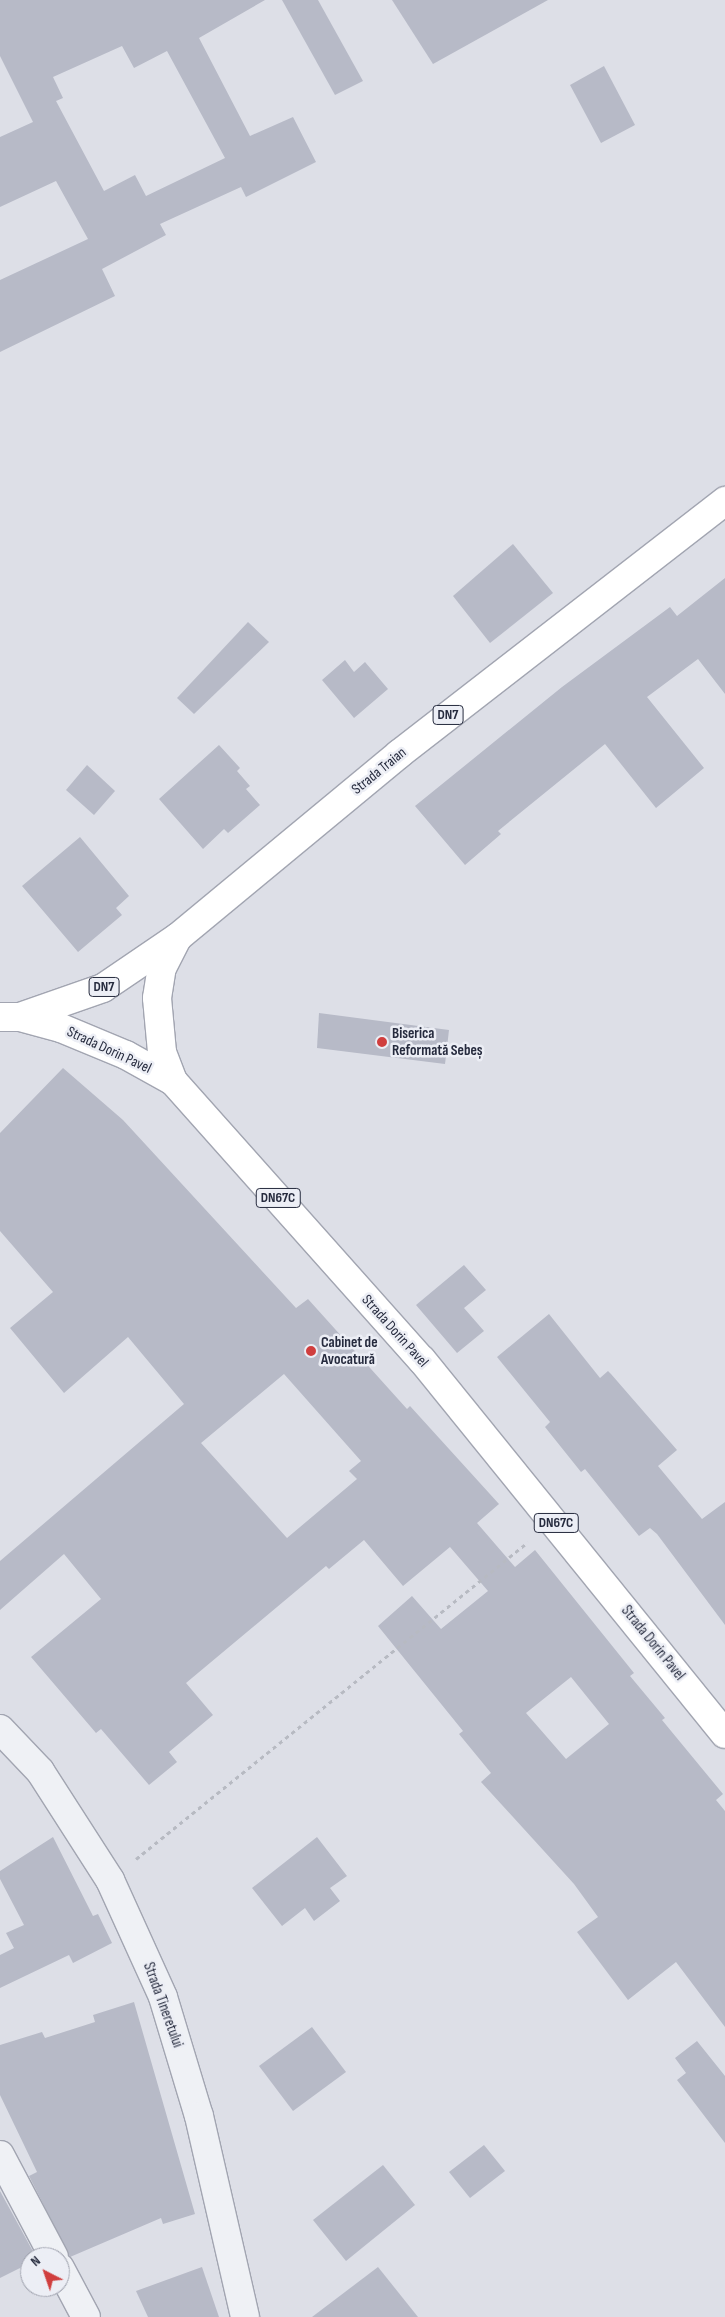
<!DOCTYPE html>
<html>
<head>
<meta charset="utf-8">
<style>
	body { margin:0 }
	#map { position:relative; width:725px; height:2317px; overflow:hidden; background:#dddfe7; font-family:"Sofia Sans Condensed",sans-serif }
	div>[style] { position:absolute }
	.building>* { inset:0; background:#b7bac7 }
	.path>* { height:3px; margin-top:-1.5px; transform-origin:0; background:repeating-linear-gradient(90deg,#b7bac2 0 4px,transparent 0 8px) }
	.roads { filter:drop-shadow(1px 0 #a2a5b1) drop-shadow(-1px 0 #a2a5b1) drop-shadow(0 1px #a2a5b1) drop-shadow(0 -1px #a2a5b1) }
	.street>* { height:28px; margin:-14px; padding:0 14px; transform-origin:14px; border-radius:14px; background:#eff1f5 }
	.primary>* { height:28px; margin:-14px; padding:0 14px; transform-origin:14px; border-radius:14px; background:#fff }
	.dots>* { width:14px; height:14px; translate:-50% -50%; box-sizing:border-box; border:2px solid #eceef5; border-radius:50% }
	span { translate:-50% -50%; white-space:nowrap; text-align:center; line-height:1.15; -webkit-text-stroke:5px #eceef5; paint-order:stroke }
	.shield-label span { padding:1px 4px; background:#eceef5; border:1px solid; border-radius:4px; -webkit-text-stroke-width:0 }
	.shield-label { font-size:14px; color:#262b3e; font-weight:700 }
	.street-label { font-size:15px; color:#262b3e }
	.poi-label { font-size:15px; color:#262b3e; font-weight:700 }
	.left { translate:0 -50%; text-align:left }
	.north { position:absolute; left:20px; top:2247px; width:50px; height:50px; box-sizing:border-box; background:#eceef5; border:1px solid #9da0ac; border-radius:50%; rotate:319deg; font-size:14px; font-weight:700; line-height:20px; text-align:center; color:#262b3e }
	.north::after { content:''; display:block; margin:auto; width:18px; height:22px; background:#d03e3e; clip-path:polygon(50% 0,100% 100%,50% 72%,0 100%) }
</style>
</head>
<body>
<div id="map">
	<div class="building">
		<div style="clip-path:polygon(evenodd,0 0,265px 0,199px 38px,250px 136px,293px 117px,316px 162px,246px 197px,241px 187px,160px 224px,166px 235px,102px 269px,115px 296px,0 352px,0 280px,88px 239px,56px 181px,0 207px,0 137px,33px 122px,0 56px,0 0,122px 46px,134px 68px,167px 51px,225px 158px,146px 196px,135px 175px,104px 191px,56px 101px,63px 98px,53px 77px,122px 46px)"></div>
		<div style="clip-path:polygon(282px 0,318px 0,363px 81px,335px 95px)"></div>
		<div style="clip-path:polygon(392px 0,548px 0,433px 64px)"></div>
		<div style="clip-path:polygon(604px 66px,635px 125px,601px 143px,570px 85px)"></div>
		<div style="clip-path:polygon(513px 544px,553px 593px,490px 643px,453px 596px)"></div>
		<div style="clip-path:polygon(725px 578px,725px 694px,698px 659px,647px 697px,704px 768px,656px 808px,605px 744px,498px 831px,501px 834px,465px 865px,415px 806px,562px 687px,670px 607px,677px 616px)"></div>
		<div style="clip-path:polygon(248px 622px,269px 642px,194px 714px,177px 698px)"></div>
		<div style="clip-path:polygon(345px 660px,354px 672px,365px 662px,388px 689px,354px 718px,322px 680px)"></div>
		<div style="clip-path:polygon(219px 745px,240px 768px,237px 771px,250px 786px,246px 789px,260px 805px,228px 833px,224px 829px,203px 849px,159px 799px)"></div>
		<div style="clip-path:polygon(87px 765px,115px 791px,94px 815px,66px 790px)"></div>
		<div style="clip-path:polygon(80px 837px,129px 896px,116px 908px,122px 915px,78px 952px,22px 886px)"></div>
		<div style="clip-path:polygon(319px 1013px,449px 1030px,445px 1064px,317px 1048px)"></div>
		<div style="clip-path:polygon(evenodd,63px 1068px,123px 1120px,296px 1308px,308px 1299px,407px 1409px,410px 1406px,499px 1504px,477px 1523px,515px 1567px,535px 1550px,634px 1673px,630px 1676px,665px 1718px,662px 1720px,723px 1794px,716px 1800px,725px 1811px,725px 2027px,676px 1962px,628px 2000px,577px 1932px,598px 1917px,574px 1884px,481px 1782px,491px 1773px,459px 1734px,463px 1731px,378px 1626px,412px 1596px,441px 1629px,488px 1591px,450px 1547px,403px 1586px,364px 1540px,329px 1569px,326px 1566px,186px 1683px,213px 1715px,169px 1752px,177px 1762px,149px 1785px,101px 1729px,96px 1733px,31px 1657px,101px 1599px,64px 1554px,0 1610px,0 1561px,184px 1404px,128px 1337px,64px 1393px,10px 1328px,53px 1292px,0 1231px,0 1133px,63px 1068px,284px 1374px,361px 1461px,349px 1471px,357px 1479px,287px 1538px,201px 1443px,284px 1374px,63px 1068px,571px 1677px,609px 1724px,566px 1759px,526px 1713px,571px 1677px)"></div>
		<div style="clip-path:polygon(464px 1265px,486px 1290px,464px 1308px,484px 1331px,457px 1353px,416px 1305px)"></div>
		<div style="clip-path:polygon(549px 1314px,600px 1378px,608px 1371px,611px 1374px,677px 1450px,658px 1466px,702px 1519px,725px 1502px,725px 1625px,657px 1534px,650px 1528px,639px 1536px,585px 1469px,581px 1472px,545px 1427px,550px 1422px,497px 1357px)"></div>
		<div style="clip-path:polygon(53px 1837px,93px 1916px,98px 1914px,112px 1943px,73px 1963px,69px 1955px,0 1988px,0 1955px,14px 1948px,6px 1933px,24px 1925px,0 1879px,0 1871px)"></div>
		<div style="clip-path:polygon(317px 1837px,347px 1876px,330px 1888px,340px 1901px,314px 1921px,305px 1908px,282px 1926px,252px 1888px)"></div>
		<div style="clip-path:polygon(134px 2002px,195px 2214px,163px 2224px,161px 2218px,70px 2257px,29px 2176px,37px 2172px,0 2095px,0 2045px,42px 2032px,45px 2038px,95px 2022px,93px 2015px)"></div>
		<div style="clip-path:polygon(312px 2027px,346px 2072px,293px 2111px,259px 2066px)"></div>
		<div style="clip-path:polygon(697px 2041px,725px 2076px,725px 2143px,677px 2080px,686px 2073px,675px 2058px)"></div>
		<div style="clip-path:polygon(484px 2145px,505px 2171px,470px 2198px,449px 2172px)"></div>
		<div style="clip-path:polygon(383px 2165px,415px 2205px,346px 2261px,313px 2220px)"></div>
		<div style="clip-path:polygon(0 2191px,36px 2257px,30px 2257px,30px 2263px,0 2278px)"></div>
		<div style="clip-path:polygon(202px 2267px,219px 2317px,148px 2317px,136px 2291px)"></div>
		<div style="clip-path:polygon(378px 2267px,418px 2317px,312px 2317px)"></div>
	</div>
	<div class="path">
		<div style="left:136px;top:1859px;width:504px;rotate:-38.96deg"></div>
	</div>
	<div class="roads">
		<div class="street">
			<div style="left:0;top:1729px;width:58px;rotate:46.4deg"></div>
			<div style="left:40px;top:1771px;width:130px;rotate:57.3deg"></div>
			<div style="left:110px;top:1880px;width:128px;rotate:65.6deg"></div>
			<div style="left:163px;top:1997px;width:124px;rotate:73.2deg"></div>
			<div style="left:199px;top:2116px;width:206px;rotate:77.1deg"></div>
			<div style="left:0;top:2155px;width:115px;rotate:62.1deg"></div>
			<div style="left:60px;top:2268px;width:55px;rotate:62deg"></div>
		</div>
		<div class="primary">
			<div style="left:0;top:1017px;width:20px"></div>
			<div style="left:20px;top:1017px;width:42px;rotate:15deg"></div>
			<div style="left:61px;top:1028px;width:70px;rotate:22.6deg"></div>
			<div style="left:126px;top:1055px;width:54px;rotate:29deg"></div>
			<div style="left:173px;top:1081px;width:374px;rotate:48.3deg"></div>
			<div style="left:422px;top:1360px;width:481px;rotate:51deg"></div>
			<div style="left:20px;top:1017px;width:88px;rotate:-19.3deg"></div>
			<div style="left:103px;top:988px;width:91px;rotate:-34.2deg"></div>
			<div style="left:178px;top:937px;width:287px;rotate:-39.6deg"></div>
			<div style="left:399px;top:754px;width:413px;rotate:-37.8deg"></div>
			<div style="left:173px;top:1081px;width:31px;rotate:-111deg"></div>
			<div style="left:162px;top:1052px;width:54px;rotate:-95.3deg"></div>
			<div style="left:157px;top:998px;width:30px;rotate:-81deg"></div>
			<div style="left:162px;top:968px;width:34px;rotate:-63deg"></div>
		</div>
	</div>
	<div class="dots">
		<div style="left:382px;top:1042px;background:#d03e3e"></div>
		<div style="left:311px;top:1351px;background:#d03e3e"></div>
	</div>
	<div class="shield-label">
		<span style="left:448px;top:715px">DN7</span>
		<span style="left:104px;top:987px">DN7</span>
		<span style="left:278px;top:1198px">DN67C</span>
		<span style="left:556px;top:1523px">DN67C</span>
	</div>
	<div class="street-label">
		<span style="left:379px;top:771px;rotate:-39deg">Strada Traian</span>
		<span style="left:109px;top:1050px;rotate:25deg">Strada Dorin Pavel</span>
		<span style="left:395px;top:1331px;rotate:48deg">Strada Dorin Pavel</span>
		<span style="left:653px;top:1643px;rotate:51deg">Strada Dorin Pavel</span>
		<span style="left:163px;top:2005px;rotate:70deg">Strada Tineretului</span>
	</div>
	<div class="poi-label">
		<span class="left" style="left:392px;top:1042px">Biserica<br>Reformată Sebeș</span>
		<span class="left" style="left:321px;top:1351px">Cabinet de<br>Avocatură</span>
	</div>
	<div class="north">N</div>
</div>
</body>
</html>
